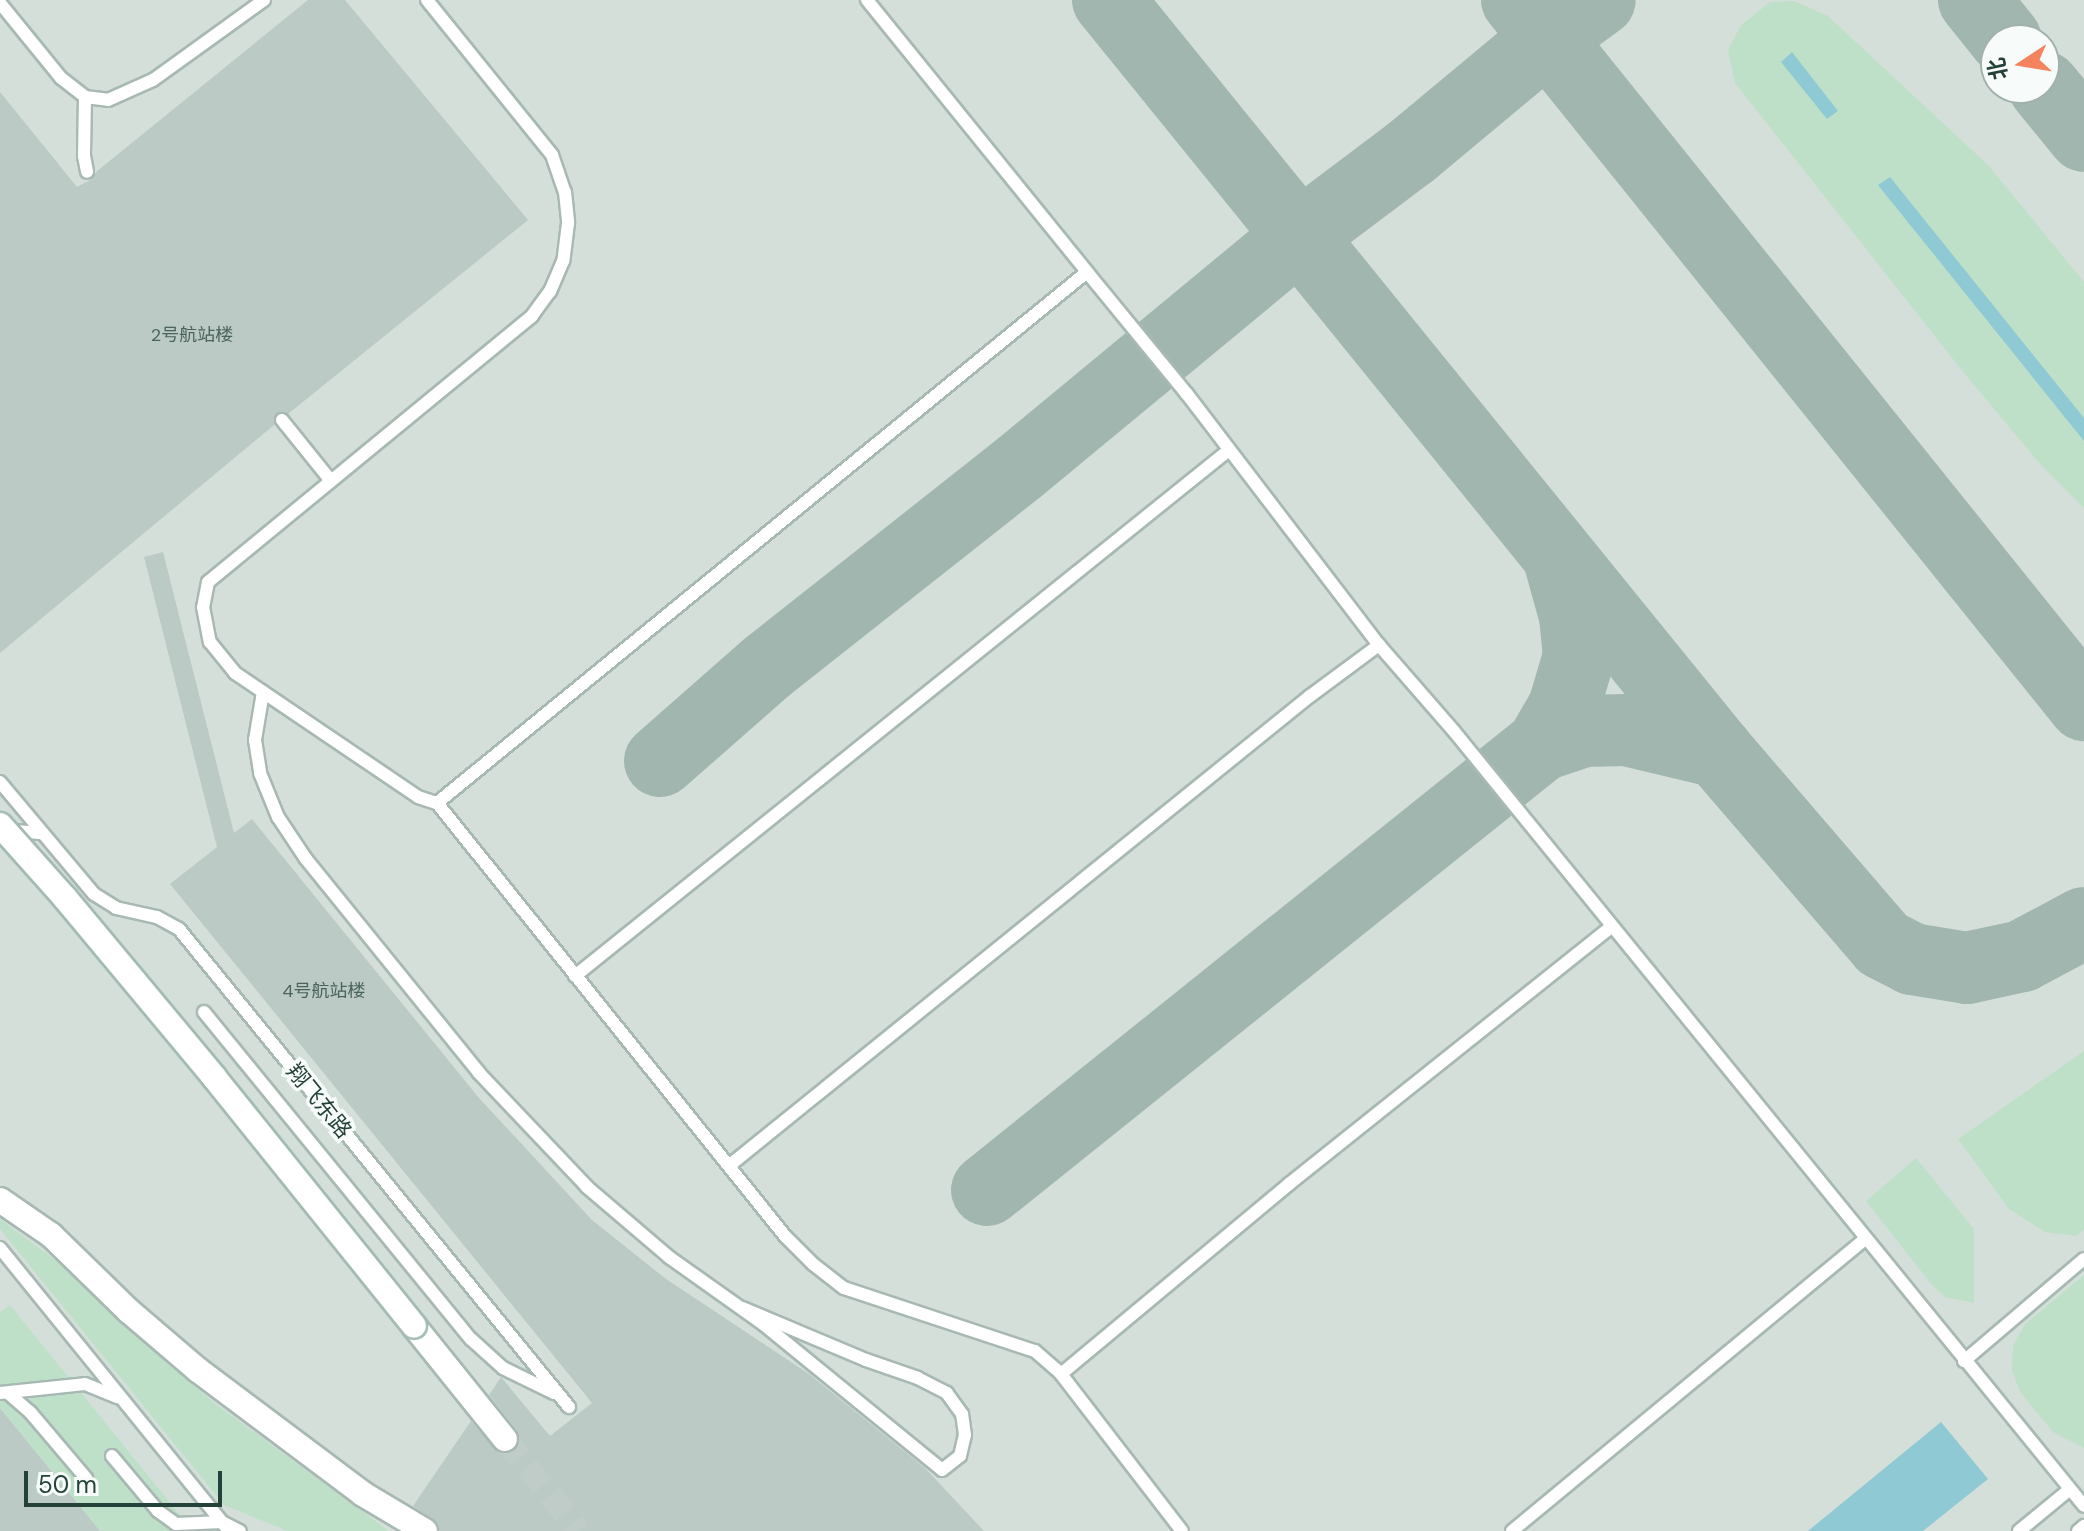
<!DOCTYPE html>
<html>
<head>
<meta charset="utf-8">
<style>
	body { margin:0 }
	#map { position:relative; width:2084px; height:1531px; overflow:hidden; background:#e6efeb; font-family:"DM Sans","Noto Sans SC",sans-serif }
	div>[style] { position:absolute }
	.built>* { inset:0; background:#d4dfda }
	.green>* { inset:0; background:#bfe0c8 }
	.water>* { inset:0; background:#8ec9d4 }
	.taxiway>* { height:72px; margin:-36px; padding:0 36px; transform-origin:36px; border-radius:36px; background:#a2b6b0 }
	.building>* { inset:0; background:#bbcac4 }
	.secondary-tunnel>* { height:24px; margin-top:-12px; transform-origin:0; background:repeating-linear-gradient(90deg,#bfccc8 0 24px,transparent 0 36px) }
	.roads { filter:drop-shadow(2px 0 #a8b8b2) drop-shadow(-2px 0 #a8b8b2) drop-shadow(0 2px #a8b8b2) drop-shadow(0 -2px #a8b8b2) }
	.lane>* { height:12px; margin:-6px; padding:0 6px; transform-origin:6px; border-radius:6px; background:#fff }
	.street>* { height:24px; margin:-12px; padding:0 12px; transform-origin:12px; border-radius:12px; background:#fff }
	.secondary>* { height:24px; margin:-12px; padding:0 12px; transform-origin:12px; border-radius:12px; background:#fff }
	.bridges { filter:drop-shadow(2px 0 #a4bbb3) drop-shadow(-2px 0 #a4bbb3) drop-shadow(0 2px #a4bbb3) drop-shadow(0 -2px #a4bbb3) }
	.secondary-bridge>* { height:24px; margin:-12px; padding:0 12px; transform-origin:12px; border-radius:12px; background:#fff }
	span { translate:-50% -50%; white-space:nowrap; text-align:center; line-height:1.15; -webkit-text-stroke:7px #f7fbf9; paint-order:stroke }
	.number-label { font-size:18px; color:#4a645c }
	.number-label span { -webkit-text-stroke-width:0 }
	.street-label { font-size:22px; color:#24423a }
	.north { position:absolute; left:1980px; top:24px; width:80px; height:80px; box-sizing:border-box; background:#f7fbf9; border:2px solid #a3b1ad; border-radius:50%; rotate:258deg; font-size:22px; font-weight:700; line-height:32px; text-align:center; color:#24423a }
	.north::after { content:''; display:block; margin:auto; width:28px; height:36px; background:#f4845f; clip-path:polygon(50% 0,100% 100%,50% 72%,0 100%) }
	.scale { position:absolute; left:24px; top:1471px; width:198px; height:36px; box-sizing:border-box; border:4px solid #24423a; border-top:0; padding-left:10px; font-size:24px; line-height:28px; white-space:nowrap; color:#24423a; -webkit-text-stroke:6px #f7fbf9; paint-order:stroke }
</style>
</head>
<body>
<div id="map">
	<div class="built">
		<div style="clip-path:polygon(evenodd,0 0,2084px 0,2084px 1531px,0 1531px,0 0,1996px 40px,2044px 40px,2044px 88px,1996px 88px,1996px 40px)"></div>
	</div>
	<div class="green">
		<div style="clip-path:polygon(1794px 1px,1828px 16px,1989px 166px,2084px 282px,2084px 508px,2040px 464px,1964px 373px,1735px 83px,1728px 50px,1741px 25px,1770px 2px)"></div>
		<div style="clip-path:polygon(2084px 1051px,2084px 1230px,2076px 1236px,2045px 1232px,2009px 1209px,1958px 1139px)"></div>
		<div style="clip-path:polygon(1916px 1158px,1974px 1229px,1974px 1303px,1945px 1297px,1932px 1285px,1866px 1201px)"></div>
		<div style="clip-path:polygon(0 1219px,70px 1271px,170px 1366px,217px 1405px,389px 1531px,287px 1531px,224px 1505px,0 1229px)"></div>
		<div style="clip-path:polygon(2084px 1275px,2084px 1448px,2053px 1432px,2020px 1392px,2012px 1370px,2013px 1346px,2025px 1324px)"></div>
		<div style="clip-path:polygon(10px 1305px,193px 1531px,100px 1531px,0 1408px,0 1312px)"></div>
	</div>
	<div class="water">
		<div style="clip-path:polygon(1792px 52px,1838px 111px,1827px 119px,1781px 62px)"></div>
		<div style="clip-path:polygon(1890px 177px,2084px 418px,2084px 441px,1878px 185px)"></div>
		<div style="clip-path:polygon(1941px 1422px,1988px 1479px,1923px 1531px,1808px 1531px)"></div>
	</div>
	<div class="taxiway">
		<div style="left:1108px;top:0;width:968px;rotate:50.95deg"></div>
		<div style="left:1718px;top:752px;width:253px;rotate:49.3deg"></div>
		<div style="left:1883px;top:944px;width:33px;rotate:27deg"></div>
		<div style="left:1912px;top:959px;width:56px;rotate:9.3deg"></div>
		<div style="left:1967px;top:968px;width:56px;rotate:-12.3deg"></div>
		<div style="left:2022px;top:956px;width:70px;rotate:-28deg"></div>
		<div style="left:1517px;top:0;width:905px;rotate:51.19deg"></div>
		<div style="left:1974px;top:0;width:51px;rotate:51.3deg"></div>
		<div style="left:2044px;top:87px;width:63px;rotate:50.8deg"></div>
		<div style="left:1542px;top:745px;width:44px;rotate:-18.4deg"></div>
		<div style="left:1584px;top:731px;width:42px;rotate:-1.4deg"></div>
		<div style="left:1626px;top:730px;width:95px;rotate:13.4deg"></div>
		<div style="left:660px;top:761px;width:142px;rotate:-41.3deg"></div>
		<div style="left:767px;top:667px;width:321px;rotate:-38.3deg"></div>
		<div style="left:1019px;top:468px;width:362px;rotate:-39.6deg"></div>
		<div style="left:1298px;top:237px;width:141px;rotate:-37deg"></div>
		<div style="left:1411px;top:152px;width:178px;rotate:-39.8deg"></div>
		<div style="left:1548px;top:38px;width:64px;rotate:-36.2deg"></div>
		<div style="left:987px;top:1190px;width:711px;rotate:-38.72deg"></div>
		<div style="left:1542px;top:745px;width:44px;rotate:-59.9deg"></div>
		<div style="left:1564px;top:707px;width:53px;rotate:-73.6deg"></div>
		<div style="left:1579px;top:656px;width:40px;rotate:-95.7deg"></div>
		<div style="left:1575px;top:616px;width:56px;rotate:-105.5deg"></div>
	</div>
	<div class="building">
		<div style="clip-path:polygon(308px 0,345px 0,528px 220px,288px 414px,276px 414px,274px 425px,0 653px,0 92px,77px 187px,92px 179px,96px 172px)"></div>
		<div style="clip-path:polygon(163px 552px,234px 833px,252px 819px,479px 1098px,592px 1220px,666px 1279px,809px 1374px,851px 1408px,925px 1468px,984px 1531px,440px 1531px,433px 1519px,413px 1506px,471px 1421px,499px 1453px,508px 1454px,519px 1445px,517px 1430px,489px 1395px,501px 1377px,550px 1436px,592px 1403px,170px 884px,217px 847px,144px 557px)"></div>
		<div style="clip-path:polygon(0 1408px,100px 1531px,0 1531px)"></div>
	</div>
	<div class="secondary-tunnel">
		<div style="left:505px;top:1439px;width:118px;rotate:51.2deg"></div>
	</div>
	<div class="roads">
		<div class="lane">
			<div style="left:427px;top:0;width:199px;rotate:51.1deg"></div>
			<div style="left:552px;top:155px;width:39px;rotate:71deg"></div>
			<div style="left:565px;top:192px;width:31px;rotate:84deg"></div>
			<div style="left:568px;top:223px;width:38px;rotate:97deg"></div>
			<div style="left:563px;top:261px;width:33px;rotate:113deg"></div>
			<div style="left:550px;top:291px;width:31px;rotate:126deg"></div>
			<div style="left:532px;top:316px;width:419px;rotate:140.6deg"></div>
			<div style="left:208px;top:582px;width:25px;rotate:101deg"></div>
			<div style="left:203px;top:607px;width:36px;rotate:79deg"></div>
			<div style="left:210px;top:642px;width:40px;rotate:51deg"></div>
			<div style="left:235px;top:673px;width:221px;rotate:34.1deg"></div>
			<div style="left:418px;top:797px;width:20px;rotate:18deg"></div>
			<div style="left:437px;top:803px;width:839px;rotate:-39.25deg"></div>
			<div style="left:1087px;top:272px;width:158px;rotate:50.7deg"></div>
			<div style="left:1187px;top:394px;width:316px;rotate:52.6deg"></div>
			<div style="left:1379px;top:645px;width:113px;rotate:49deg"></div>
			<div style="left:1453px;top:730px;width:1000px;rotate:50.88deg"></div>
			<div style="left:867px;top:0;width:350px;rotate:51deg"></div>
			<div style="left:0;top:3px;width:97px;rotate:50.9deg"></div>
			<div style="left:61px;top:78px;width:31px;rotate:38deg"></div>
			<div style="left:85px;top:97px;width:23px;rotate:7deg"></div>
			<div style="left:108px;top:100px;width:49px;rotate:-24deg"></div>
			<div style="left:153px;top:80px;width:137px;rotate:-35.8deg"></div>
			<div style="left:85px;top:97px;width:59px;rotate:91deg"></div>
			<div style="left:84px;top:156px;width:16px;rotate:79deg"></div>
			<div style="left:282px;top:420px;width:78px;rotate:51.2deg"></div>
			<div style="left:263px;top:692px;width:49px;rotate:99.5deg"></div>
			<div style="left:255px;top:740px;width:33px;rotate:81deg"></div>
			<div style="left:260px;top:773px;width:48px;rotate:67.8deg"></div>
			<div style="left:278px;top:817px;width:50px;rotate:56.3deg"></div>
			<div style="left:306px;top:859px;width:275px;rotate:51deg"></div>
			<div style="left:479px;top:1073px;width:157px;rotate:46.5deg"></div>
			<div style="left:587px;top:1187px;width:108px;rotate:40.5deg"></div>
			<div style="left:669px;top:1257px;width:114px;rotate:35.4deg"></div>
			<div style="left:762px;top:1323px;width:232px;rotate:39.2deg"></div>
			<div style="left:942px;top:1470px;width:23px;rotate:-38deg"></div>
			<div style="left:960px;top:1456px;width:22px;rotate:-77deg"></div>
			<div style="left:965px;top:1435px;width:21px;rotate:-98deg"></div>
			<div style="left:962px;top:1414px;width:26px;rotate:-126deg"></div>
			<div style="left:947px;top:1393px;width:33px;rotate:-153deg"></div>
			<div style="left:918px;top:1378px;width:55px;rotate:-160.9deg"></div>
			<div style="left:866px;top:1360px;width:134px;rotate:-157.2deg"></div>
			<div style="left:0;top:782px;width:146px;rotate:50deg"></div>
			<div style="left:94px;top:894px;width:26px;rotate:32deg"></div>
			<div style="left:116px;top:908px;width:42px;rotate:12.4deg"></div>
			<div style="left:157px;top:917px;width:25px;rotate:29deg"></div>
			<div style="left:179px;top:929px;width:617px;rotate:50.79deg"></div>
			<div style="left:437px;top:803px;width:556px;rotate:51.21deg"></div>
			<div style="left:785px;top:1236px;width:40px;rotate:45deg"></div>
			<div style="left:813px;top:1264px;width:39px;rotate:38deg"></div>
			<div style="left:844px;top:1288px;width:201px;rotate:18.3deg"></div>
			<div style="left:1035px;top:1351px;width:35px;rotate:41deg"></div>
			<div style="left:1061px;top:1374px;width:198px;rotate:52.4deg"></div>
			<div style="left:5px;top:830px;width:37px;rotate:5deg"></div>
			<div style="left:575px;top:976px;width:839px;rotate:-38.81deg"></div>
			<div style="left:204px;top:1012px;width:422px;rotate:50.8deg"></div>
			<div style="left:471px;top:1339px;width:43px;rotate:42.2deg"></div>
			<div style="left:503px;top:1368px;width:57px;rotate:26.1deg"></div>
			<div style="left:730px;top:1165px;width:746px;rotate:-38.96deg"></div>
			<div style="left:1310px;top:696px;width:86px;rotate:-36.5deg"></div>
			<div style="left:0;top:1248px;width:364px;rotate:51deg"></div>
			<div style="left:1964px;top:1361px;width:157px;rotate:-40.4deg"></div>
			<div style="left:1061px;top:1374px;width:297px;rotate:-39.8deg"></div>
			<div style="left:1289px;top:1184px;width:412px;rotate:-38.6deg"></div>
			<div style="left:0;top:1393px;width:85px;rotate:-6deg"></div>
			<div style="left:85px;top:1384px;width:35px;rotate:22deg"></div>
			<div style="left:8px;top:1393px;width:29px;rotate:41deg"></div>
			<div style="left:30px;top:1412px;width:87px;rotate:49.7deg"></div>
			<div style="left:112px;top:1456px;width:72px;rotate:50.1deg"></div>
			<div style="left:158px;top:1511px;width:22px;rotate:36deg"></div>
			<div style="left:176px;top:1524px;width:46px;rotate:-2.5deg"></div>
			<div style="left:222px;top:1522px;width:20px;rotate:27deg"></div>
			<div style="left:1512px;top:1531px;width:458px;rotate:-39.6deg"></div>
			<div style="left:2019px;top:1531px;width:66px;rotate:-39.5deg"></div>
			<div style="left:2078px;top:1531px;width:8px;rotate:-40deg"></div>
		</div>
		<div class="street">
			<div style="left:0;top:1200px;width:62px;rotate:34.5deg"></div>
			<div style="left:51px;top:1235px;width:110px;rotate:44.3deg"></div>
			<div style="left:130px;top:1312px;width:89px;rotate:40.5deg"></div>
			<div style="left:198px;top:1370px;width:206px;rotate:36.9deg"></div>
			<div style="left:363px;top:1494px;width:72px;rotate:30.8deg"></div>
		</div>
		<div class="secondary">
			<div style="left:414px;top:1326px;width:145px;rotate:51.2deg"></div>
		</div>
	</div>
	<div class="bridges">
		<div class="secondary-bridge">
			<div style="left:0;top:825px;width:98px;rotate:48.3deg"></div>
			<div style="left:65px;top:898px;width:233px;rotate:50.2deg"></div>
			<div style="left:214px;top:1077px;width:319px;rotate:51.2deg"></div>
		</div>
	</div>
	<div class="number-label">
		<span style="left:192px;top:335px">2号航站楼</span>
		<span style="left:324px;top:991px">4号航站楼</span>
	</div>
	<div class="street-label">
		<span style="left:319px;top:1101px;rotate:51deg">翔飞东路</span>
	</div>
	<div class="north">北</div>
	<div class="scale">50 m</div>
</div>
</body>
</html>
